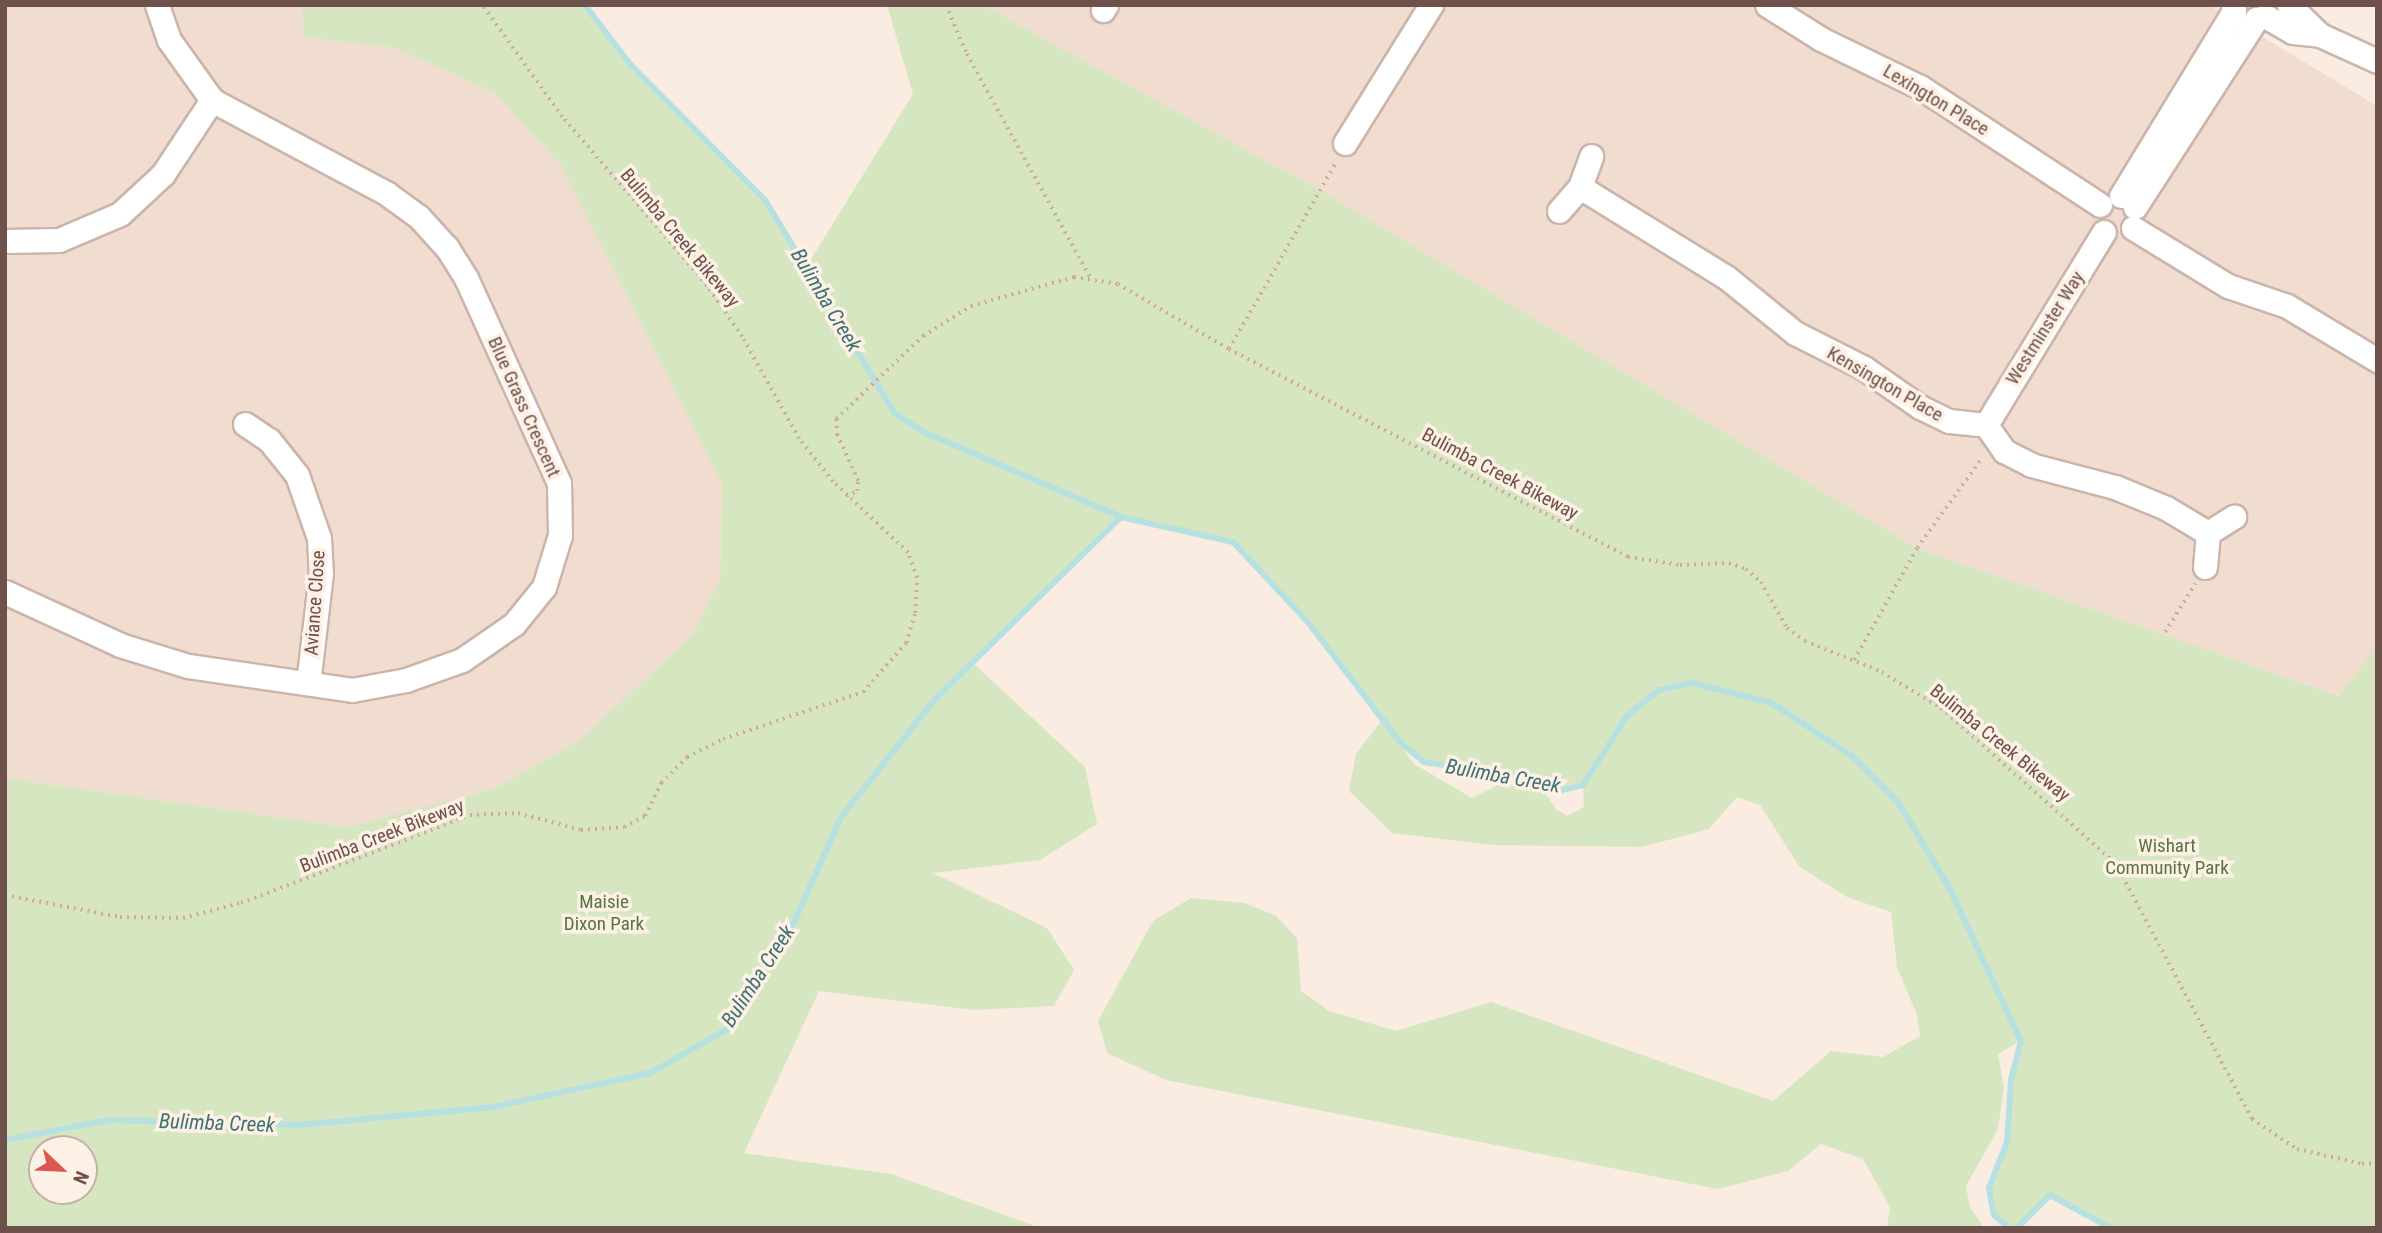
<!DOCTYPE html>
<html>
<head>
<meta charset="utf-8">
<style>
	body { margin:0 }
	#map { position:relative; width:2382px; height:1233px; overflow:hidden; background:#faece0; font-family:"Roboto Condensed",sans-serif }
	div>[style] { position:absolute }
	.residential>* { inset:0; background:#f1ddcf }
	.green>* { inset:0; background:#d5e6c1 }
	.stream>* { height:6px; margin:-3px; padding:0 3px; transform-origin:3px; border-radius:3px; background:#b7e1e1 }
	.path>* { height:3.5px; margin-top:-1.75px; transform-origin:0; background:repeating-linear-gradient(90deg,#d1aa9e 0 2px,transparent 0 7px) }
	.roads { filter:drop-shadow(2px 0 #cbb5ab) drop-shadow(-2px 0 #cbb5ab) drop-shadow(0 2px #cbb5ab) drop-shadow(0 -2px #cbb5ab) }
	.minor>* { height:23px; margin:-11.5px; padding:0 11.5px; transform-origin:11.5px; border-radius:11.5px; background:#fff }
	span { translate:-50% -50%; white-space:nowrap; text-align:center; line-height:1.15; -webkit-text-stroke:7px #fdf1e6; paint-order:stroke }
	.street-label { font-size:19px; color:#6e514a }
	.park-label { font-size:19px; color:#597443 }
	.water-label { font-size:21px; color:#407273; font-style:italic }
	.frame { position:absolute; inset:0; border:7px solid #6e514a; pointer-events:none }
	.north { position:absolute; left:28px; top:1135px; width:70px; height:70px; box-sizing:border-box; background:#fdf1e6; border:2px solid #c4b1a8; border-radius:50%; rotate:113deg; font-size:19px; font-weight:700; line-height:28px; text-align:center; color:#6e514a }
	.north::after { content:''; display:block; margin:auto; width:24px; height:32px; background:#dc584e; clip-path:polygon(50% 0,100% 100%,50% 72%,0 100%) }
</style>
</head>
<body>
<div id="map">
	<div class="residential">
		<div style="clip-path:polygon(5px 5px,301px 5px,304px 37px,394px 48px,495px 93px,561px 166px,722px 485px,720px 580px,692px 635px,581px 739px,496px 788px,347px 827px,5px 778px)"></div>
		<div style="clip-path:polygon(983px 5px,2210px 5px,2377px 106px,2377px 646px,2340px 696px,1917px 548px,1323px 192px)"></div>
	</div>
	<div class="green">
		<div style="clip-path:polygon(evenodd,301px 5px,585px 5px,630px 64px,765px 200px,805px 269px,913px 94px,887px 5px,983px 5px,1323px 192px,1917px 548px,2339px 696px,2377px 646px,2377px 1228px,2111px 1228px,2050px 1195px,2017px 1228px,2008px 1227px,1994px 1215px,1989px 1188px,2007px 1142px,2011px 1080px,2020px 1041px,1998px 1054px,2004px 1088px,1998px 1129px,1966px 1186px,1970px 1208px,1985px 1228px,1887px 1228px,1890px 1207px,1863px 1159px,1821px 1144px,1788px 1171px,1718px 1189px,1166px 1080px,1107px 1053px,1098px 1021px,1153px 921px,1191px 898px,1245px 903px,1276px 916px,1297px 938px,1301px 991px,1329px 1011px,1396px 1031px,1491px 1002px,1773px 1101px,1831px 1051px,1883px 1057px,1920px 1036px,1917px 1015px,1897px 967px,1891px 912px,1847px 897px,1799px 866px,1760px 805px,1737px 797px,1709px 829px,1642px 847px,1493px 845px,1392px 833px,1349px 791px,1356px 754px,1382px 720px,1307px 621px,1233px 542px,1121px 517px,973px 663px,1085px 767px,1097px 824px,1040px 860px,933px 873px,1047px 928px,1074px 970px,1054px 1006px,974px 1010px,819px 991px,744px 1153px,891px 1174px,1041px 1228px,5px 1228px,5px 778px,347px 827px,496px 788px,581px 739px,692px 635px,720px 580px,722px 485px,561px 166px,495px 93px,394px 48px,304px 37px,301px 5px,1394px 736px,1424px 762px,1540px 779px,1562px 790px,1583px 785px,1584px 807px,1567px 816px,1556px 809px,1546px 794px,1517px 786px,1498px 785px,1472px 798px,1414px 764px,1394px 736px,301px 5px,84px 1149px,84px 1191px,42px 1191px,42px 1149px,84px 1149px)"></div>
	</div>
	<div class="stream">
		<div style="left:585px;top:5px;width:74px;rotate:52.7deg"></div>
		<div style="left:630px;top:64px;width:192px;rotate:45.2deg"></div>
		<div style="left:765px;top:200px;width:250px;rotate:58.7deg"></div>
		<div style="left:895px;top:414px;width:36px;rotate:32deg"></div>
		<div style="left:926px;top:433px;width:212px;rotate:23.3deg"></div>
		<div style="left:1121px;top:517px;width:115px;rotate:12.6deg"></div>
		<div style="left:1233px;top:542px;width:108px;rotate:46.9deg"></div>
		<div style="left:1307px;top:621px;width:153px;rotate:52.5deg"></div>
		<div style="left:1400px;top:742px;width:31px;rotate:40deg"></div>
		<div style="left:1424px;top:762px;width:117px;rotate:8.3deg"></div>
		<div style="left:1540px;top:779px;width:25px;rotate:27deg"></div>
		<div style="left:1562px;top:790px;width:22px;rotate:-13deg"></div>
		<div style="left:1583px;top:785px;width:82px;rotate:-57.5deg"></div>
		<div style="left:1627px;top:716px;width:41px;rotate:-39.1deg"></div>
		<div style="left:1659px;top:690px;width:35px;rotate:-12deg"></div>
		<div style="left:1693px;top:683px;width:81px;rotate:14.2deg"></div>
		<div style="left:1772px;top:703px;width:100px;rotate:33.5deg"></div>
		<div style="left:1855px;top:758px;width:65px;rotate:46.2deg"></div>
		<div style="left:1900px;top:805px;width:98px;rotate:59.2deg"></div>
		<div style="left:1950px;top:889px;width:168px;rotate:65deg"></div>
		<div style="left:2021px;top:1041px;width:40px;rotate:104.4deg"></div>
		<div style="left:2011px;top:1080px;width:62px;rotate:93.7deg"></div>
		<div style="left:2007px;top:1142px;width:49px;rotate:111.4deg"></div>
		<div style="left:1989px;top:1188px;width:27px;rotate:80deg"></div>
		<div style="left:1994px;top:1215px;width:20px;rotate:41deg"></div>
		<div style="left:5px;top:1140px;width:106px;rotate:-10.9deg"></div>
		<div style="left:109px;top:1120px;width:191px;rotate:1.5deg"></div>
		<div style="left:300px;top:1125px;width:194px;rotate:-5.3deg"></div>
		<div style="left:493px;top:1107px;width:161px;rotate:-12.2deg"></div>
		<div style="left:650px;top:1073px;width:87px;rotate:-29.5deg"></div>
		<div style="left:726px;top:1030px;width:120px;rotate:-57.2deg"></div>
		<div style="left:791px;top:929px;width:123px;rotate:-65.9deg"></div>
		<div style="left:841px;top:817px;width:152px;rotate:-51.4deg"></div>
		<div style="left:936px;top:698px;width:259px;rotate:-44.4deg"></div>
		<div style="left:2017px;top:1228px;width:47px;rotate:-45deg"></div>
		<div style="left:2050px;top:1195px;width:69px;rotate:28.4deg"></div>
	</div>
	<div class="path">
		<div style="left:946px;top:5px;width:53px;rotate:66.8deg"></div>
		<div style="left:967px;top:54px;width:255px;rotate:61.1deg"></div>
		<div style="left:1229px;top:349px;width:215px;rotate:-60.2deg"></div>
		<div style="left:846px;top:496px;width:12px;rotate:-24deg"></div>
		<div style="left:857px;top:491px;width:10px;rotate:-84deg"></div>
		<div style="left:858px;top:481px;width:51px;rotate:-114.5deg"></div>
		<div style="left:837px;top:435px;width:16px;rotate:-94deg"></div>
		<div style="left:836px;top:419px;width:120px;rotate:-43.7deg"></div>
		<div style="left:923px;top:336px;width:57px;rotate:-32deg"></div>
		<div style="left:971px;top:306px;width:107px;rotate:-15.7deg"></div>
		<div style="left:1074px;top:277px;width:45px;rotate:9deg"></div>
		<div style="left:1118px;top:284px;width:129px;rotate:30.4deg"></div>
		<div style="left:1229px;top:349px;width:450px;rotate:27.5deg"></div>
		<div style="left:1628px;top:557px;width:53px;rotate:8.7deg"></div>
		<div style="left:1680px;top:565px;width:49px;rotate:-2.3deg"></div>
		<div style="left:1729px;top:563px;width:18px;rotate:19deg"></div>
		<div style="left:1746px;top:569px;width:20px;rotate:41deg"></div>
		<div style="left:1761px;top:582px;width:53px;rotate:60.5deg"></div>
		<div style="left:1787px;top:628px;width:22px;rotate:36deg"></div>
		<div style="left:1805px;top:641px;width:83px;rotate:21.9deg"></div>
		<div style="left:1882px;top:672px;width:69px;rotate:31.4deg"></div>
		<div style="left:1941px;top:708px;width:234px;rotate:41.7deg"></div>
		<div style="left:2116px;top:864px;width:289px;rotate:61.9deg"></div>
		<div style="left:2252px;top:1119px;width:54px;rotate:33.7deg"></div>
		<div style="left:2297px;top:1149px;width:67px;rotate:13deg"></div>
		<div style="left:2362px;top:1164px;width:15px;rotate:-4deg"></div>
		<div style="left:2165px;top:632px;width:57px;rotate:-58deg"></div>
		<div style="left:1854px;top:660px;width:129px;rotate:-60.6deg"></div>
		<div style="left:1917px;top:548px;width:111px;rotate:-54.2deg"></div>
		<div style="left:5px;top:895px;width:117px;rotate:10.8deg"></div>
		<div style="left:120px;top:917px;width:63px;rotate:0.9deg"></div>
		<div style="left:183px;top:918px;width:60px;rotate:-14.5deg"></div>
		<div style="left:241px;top:903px;width:245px;rotate:-21deg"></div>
		<div style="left:470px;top:815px;width:48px;rotate:-2.4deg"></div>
		<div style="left:518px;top:813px;width:65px;rotate:15.1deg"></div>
		<div style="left:581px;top:830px;width:43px;rotate:-4deg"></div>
		<div style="left:624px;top:827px;width:24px;rotate:-28deg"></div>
		<div style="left:645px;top:816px;width:37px;rotate:-64deg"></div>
		<div style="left:661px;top:783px;width:37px;rotate:-45deg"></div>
		<div style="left:687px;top:757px;width:40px;rotate:-26.6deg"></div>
		<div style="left:723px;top:739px;width:148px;rotate:-18.6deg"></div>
		<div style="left:863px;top:692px;width:65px;rotate:-48.7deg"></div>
		<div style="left:906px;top:643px;width:31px;rotate:-73deg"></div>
		<div style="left:915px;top:613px;width:35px;rotate:-87deg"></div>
		<div style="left:917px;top:578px;width:27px;rotate:-110deg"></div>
		<div style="left:908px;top:553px;width:103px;rotate:-136.6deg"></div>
		<div style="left:833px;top:482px;width:55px;rotate:-128.3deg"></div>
		<div style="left:799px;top:439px;width:117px;rotate:-119.2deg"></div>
		<div style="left:742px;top:337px;width:62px;rotate:-124.5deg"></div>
		<div style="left:707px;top:286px;width:223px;rotate:-130.6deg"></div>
		<div style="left:562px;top:117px;width:138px;rotate:-125.5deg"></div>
	</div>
	<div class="roads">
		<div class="minor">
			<div style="left:1767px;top:5px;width:64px;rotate:32.2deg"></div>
			<div style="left:1821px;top:39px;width:110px;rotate:25.9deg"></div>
			<div style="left:1920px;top:87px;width:215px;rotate:33.2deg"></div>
			<div style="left:2289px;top:5px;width:43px;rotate:44.1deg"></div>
			<div style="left:1103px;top:10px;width:6px;rotate:-59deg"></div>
			<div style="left:2265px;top:16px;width:32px;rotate:30deg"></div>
			<div style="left:2293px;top:32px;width:27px;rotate:6deg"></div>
			<div style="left:2320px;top:35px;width:63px;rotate:24.5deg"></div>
			<div style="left:1345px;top:143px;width:163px;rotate:-58.1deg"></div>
			<div style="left:1580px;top:187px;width:172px;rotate:31.7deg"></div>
			<div style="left:1726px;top:277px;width:89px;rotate:39.1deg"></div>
			<div style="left:1795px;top:333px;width:77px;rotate:26.9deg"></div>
			<div style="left:1864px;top:368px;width:68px;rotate:34.9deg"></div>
			<div style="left:1920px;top:407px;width:32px;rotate:26deg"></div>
			<div style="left:1949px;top:421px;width:37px;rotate:6deg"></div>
			<div style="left:1986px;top:425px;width:32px;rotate:55deg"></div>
			<div style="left:2004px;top:451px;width:30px;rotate:27deg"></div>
			<div style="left:2031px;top:465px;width:87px;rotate:14.7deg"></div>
			<div style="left:2115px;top:487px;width:55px;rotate:22.4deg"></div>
			<div style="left:2166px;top:508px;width:49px;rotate:30.8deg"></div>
			<div style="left:2121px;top:196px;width:217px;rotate:-58.6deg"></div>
			<div style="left:2234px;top:11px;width:6px;rotate:-99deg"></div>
			<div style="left:2135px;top:207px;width:224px;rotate:-57.2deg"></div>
			<div style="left:1559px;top:211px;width:32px;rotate:-49deg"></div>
			<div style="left:1580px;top:187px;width:33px;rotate:-70deg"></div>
			<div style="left:2133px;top:228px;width:111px;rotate:31.4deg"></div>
			<div style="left:2228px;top:286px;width:62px;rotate:18.7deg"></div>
			<div style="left:2287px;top:306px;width:105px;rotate:31deg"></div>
			<div style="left:5px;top:241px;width:54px;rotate:-1.1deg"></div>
			<div style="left:59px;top:240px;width:66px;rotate:-23.1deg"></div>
			<div style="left:120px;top:214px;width:59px;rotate:-42.9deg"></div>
			<div style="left:163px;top:174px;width:89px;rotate:-56.5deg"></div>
			<div style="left:245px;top:424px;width:29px;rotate:34deg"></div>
			<div style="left:269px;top:440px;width:45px;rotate:51.3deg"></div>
			<div style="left:297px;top:475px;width:67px;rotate:70.8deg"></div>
			<div style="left:319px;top:538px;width:35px;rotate:87deg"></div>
			<div style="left:321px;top:573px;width:111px;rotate:96.7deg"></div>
			<div style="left:1986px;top:425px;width:226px;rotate:-58.6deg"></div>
			<div style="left:2205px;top:567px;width:34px;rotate:-85deg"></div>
			<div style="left:2208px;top:533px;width:31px;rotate:-32deg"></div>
			<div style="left:5px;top:592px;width:127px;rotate:24.7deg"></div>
			<div style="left:120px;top:645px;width:71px;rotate:17.2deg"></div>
			<div style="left:188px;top:666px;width:166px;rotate:8.3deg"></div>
			<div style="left:352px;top:690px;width:55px;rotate:-10.5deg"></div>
			<div style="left:406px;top:680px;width:59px;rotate:-19.7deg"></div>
			<div style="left:462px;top:660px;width:63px;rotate:-34.7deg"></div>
			<div style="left:514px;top:624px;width:48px;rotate:-51deg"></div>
			<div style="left:544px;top:587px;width:54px;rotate:-72.9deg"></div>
			<div style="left:560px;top:535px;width:52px;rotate:-91.1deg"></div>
			<div style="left:559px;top:483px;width:225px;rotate:-114.4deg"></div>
			<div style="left:466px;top:278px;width:36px;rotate:-122deg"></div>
			<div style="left:447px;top:248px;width:42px;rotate:-132.1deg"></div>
			<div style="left:419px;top:217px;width:41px;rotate:-144deg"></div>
			<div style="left:386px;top:193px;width:197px;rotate:-151.9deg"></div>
			<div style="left:212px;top:100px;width:74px;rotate:-125.6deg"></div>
			<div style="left:169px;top:40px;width:37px;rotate:-109deg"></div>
		</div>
	</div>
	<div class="street-label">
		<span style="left:1936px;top:100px;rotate:31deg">Lexington Place</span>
		<span style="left:680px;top:238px;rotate:50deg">Bulimba Creek Bikeway</span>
		<span style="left:2045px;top:328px;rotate:-58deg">Westminster Way</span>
		<span style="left:1885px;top:384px;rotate:30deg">Kensington Place</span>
		<span style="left:524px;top:407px;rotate:66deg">Blue Grass Crescent</span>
		<span style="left:1500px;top:474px;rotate:28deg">Bulimba Creek Bikeway</span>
		<span style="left:315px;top:603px;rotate:-86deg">Aviance Close</span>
		<span style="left:2000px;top:743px;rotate:39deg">Bulimba Creek Bikeway</span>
		<span style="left:382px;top:836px;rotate:-21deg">Bulimba Creek Bikeway</span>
	</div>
	<div class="park-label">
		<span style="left:2167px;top:857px">Wishart<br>Community Park</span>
		<span style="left:604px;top:913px">Maisie<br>Dixon Park</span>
	</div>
	<div class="water-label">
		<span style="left:826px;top:300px;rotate:59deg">Bulimba Creek</span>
		<span style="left:1503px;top:776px;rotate:10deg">Bulimba Creek</span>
		<span style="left:758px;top:976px;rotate:-57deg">Bulimba Creek</span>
		<span style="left:217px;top:1123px;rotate:2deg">Bulimba Creek</span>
	</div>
	<div class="frame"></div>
	<div class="north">N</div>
</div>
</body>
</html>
